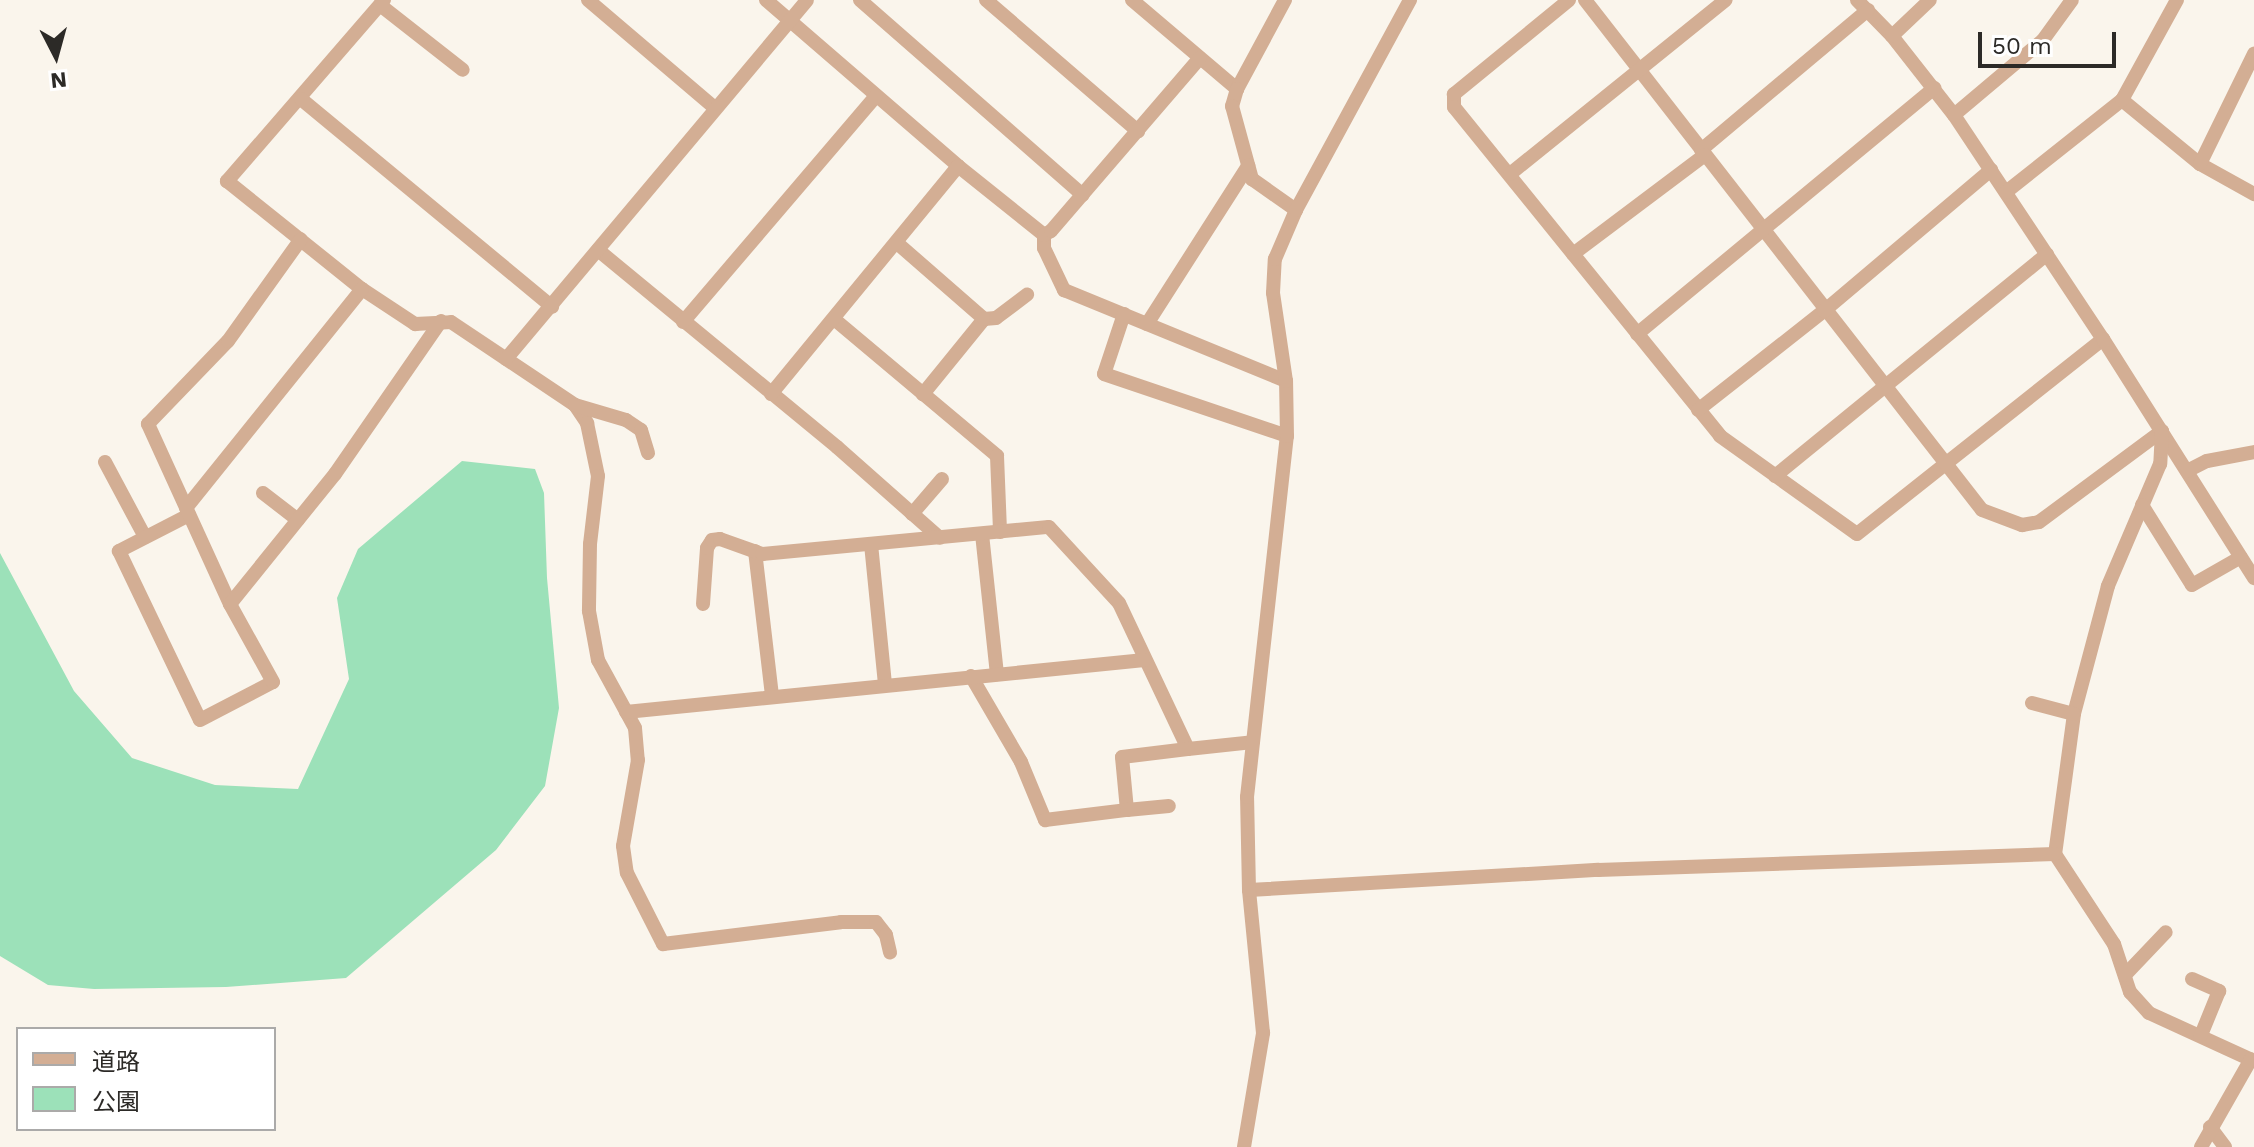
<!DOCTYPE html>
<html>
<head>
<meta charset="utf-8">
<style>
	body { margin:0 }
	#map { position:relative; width:2254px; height:1147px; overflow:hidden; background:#faf5ec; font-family:"Work Sans","Noto Sans JP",sans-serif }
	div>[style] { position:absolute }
	.green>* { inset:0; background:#9ce1b9 }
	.street>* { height:14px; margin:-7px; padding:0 7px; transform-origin:7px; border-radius:7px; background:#d3ae94 }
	span { translate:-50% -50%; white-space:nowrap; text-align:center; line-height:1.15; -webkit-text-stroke:6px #fff; paint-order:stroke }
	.legend { position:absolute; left:16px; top:1027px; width:260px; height:104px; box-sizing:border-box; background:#fff; border:2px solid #abaaa9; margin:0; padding:10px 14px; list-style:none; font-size:24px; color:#2c2a27 }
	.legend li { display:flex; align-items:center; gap:16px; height:40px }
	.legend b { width:40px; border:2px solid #abaaa9 }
	.north { position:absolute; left:16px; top:16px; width:80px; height:80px; -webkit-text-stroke:6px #fff; paint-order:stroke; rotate:174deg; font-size:22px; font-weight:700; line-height:32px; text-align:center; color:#2c2a27 }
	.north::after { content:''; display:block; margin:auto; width:28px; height:36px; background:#2c2a27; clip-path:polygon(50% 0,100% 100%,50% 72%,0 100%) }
	.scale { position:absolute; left:1978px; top:32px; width:138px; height:36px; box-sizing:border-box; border:4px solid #2c2a27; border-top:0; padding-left:10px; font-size:24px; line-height:28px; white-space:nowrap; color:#2c2a27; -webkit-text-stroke:6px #fff; paint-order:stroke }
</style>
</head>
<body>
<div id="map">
	<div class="green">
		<div style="clip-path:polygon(462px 461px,535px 469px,544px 493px,547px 578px,559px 708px,545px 786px,496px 850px,346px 978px,226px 987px,94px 989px,48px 985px,0 956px,0 553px,74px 691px,132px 758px,215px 785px,298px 789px,349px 679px,337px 598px,358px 549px)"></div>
	</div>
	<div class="street">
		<div style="left:384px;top:0;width:240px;rotate:130.9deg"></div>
		<div style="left:227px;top:181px;width:173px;rotate:38.7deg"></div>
		<div style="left:362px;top:289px;width:64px;rotate:33.4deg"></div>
		<div style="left:415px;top:324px;width:36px;rotate:-3deg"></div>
		<div style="left:451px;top:322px;width:149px;rotate:33.8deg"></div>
		<div style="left:575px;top:405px;width:22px;rotate:56deg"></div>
		<div style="left:587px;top:423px;width:54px;rotate:78.3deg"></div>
		<div style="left:598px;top:476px;width:68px;rotate:96.7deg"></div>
		<div style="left:590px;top:544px;width:67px;rotate:90.9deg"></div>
		<div style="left:589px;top:611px;width:50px;rotate:79.6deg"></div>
		<div style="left:598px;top:660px;width:77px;rotate:61.4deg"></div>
		<div style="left:635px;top:728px;width:32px;rotate:85deg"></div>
		<div style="left:638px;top:760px;width:87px;rotate:99.9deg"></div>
		<div style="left:623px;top:846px;width:27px;rotate:82deg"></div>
		<div style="left:627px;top:873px;width:80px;rotate:63.1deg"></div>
		<div style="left:663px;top:944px;width:179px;rotate:-7deg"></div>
		<div style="left:841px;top:922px;width:35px"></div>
		<div style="left:876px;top:922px;width:16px;rotate:52deg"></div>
		<div style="left:886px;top:935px;width:18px;rotate:77deg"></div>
		<div style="left:588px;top:0;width:167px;rotate:40.4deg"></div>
		<div style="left:766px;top:0;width:254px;rotate:40.8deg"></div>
		<div style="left:958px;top:166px;width:110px;rotate:38.7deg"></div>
		<div style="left:1044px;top:235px;width:13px;rotate:90deg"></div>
		<div style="left:1044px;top:248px;width:47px;rotate:64.5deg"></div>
		<div style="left:1064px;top:290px;width:240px;rotate:22.3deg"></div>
		<div style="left:860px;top:0;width:296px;rotate:41.2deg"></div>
		<div style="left:986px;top:0;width:201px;rotate:40.8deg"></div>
		<div style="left:1132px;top:0;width:138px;rotate:40.3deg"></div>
		<div style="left:1285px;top:0;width:101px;rotate:118.3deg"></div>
		<div style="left:1237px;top:89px;width:18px;rotate:106deg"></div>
		<div style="left:1232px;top:106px;width:76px;rotate:74.7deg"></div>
		<div style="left:1252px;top:179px;width:54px;rotate:35.2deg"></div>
		<div style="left:1569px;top:0;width:149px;rotate:140.7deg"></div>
		<div style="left:1454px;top:94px;width:13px;rotate:90deg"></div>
		<div style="left:1454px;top:107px;width:423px;rotate:51deg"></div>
		<div style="left:1720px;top:436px;width:168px;rotate:35.6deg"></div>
		<div style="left:1857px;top:534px;width:314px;rotate:-38.4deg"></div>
		<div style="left:1585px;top:0;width:646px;rotate:52.1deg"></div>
		<div style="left:1982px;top:510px;width:43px;rotate:20.6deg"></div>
		<div style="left:2022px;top:525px;width:17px;rotate:-10deg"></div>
		<div style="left:2039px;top:522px;width:153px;rotate:-36.5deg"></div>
		<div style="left:1857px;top:0;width:50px;rotate:45.8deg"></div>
		<div style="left:1892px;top:36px;width:100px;rotate:51.9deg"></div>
		<div style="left:1954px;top:115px;width:269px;rotate:56.4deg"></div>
		<div style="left:2103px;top:339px;width:283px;rotate:57.7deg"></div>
		<div style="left:380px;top:5px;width:105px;rotate:38.1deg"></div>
		<div style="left:1892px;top:36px;width:52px;rotate:-43.5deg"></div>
		<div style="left:301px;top:99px;width:326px;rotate:39.6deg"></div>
		<div style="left:2122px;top:100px;width:101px;rotate:39.4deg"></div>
		<div style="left:2200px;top:164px;width:62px;rotate:29.1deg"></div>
		<div style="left:1954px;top:115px;width:116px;rotate:-40.1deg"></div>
		<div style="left:2043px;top:40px;width:49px;rotate:-54.1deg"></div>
		<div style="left:1701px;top:150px;width:218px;rotate:-40deg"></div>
		<div style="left:2200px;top:164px;width:123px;rotate:-63.9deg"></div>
		<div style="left:1510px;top:174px;width:277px;rotate:-38.9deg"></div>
		<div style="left:2006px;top:192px;width:148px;rotate:-38.4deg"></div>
		<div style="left:2122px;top:100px;width:114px;rotate:-61.2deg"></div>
		<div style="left:1044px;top:235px;width:8px;rotate:-30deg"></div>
		<div style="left:1051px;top:231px;width:228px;rotate:-49.3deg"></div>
		<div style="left:897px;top:243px;width:116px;rotate:41.1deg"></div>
		<div style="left:984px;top:319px;width:97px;rotate:129.1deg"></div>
		<div style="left:598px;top:250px;width:310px;rotate:39.5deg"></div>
		<div style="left:837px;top:447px;width:137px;rotate:41.5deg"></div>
		<div style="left:1573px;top:254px;width:165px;rotate:-36.9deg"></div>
		<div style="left:1124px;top:314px;width:63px;rotate:108.4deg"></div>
		<div style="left:1104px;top:374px;width:193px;rotate:18.7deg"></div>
		<div style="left:834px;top:319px;width:213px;rotate:40deg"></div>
		<div style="left:997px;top:456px;width:76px;rotate:87.7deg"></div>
		<div style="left:984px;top:319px;width:12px;rotate:-5deg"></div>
		<div style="left:996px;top:318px;width:39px;rotate:-37deg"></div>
		<div style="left:683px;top:322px;width:297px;rotate:-49.5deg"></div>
		<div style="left:1147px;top:324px;width:188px;rotate:-57.4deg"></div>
		<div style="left:1637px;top:334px;width:386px;rotate:-39.6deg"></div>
		<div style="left:506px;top:359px;width:468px;rotate:-50deg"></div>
		<div style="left:771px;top:394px;width:295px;rotate:-50.6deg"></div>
		<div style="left:575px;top:405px;width:53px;rotate:16.4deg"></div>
		<div style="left:626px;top:420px;width:18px;rotate:34deg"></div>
		<div style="left:641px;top:430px;width:24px;rotate:73deg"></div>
		<div style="left:1698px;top:410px;width:160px;rotate:-38.2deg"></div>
		<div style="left:1824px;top:311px;width:219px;rotate:-40.2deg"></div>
		<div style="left:2162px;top:431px;width:33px;rotate:93deg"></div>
		<div style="left:2160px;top:464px;width:133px;rotate:113.1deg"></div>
		<div style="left:2108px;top:586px;width:132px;rotate:104.9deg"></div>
		<div style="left:2074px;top:714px;width:141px;rotate:97.7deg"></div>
		<div style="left:2055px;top:854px;width:108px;rotate:56.8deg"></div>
		<div style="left:2114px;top:944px;width:51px;rotate:71.6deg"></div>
		<div style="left:2130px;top:992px;width:28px;rotate:48deg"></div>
		<div style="left:2149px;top:1013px;width:115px;rotate:24.6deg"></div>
		<div style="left:105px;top:462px;width:85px;rotate:61.9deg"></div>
		<div style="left:2187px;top:471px;width:22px;rotate:-27deg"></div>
		<div style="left:2207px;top:461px;width:48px;rotate:-10.8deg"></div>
		<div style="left:1775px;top:476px;width:351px;rotate:-39.2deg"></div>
		<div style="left:263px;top:493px;width:44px;rotate:37.6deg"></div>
		<div style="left:2142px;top:505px;width:94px;rotate:58deg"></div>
		<div style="left:2192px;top:585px;width:56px;rotate:-29.7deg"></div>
		<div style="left:186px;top:508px;width:281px;rotate:-51.2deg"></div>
		<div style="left:912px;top:514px;width:46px;rotate:-49.4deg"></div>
		<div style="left:189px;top:515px;width:79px;rotate:152.8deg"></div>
		<div style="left:119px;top:551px;width:187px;rotate:64.4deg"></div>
		<div style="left:200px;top:720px;width:82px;rotate:-27.5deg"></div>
		<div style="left:273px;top:682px;width:89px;rotate:-118.9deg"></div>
		<div style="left:230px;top:604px;width:198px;rotate:-114.5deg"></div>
		<div style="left:148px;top:424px;width:115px;rotate:-46.1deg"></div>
		<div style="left:228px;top:341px;width:125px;rotate:-54.4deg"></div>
		<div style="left:982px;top:534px;width:141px;rotate:83.9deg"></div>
		<div style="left:871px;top:544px;width:142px;rotate:84.3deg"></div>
		<div style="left:755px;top:551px;width:146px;rotate:83.3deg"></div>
		<div style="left:230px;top:604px;width:167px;rotate:-51.1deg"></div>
		<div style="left:335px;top:474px;width:186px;rotate:-55.3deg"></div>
		<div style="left:703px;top:604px;width:56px;rotate:-85.9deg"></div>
		<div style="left:707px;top:548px;width:9px;rotate:-58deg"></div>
		<div style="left:712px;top:540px;width:8px;rotate:-7deg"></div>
		<div style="left:720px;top:539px;width:45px;rotate:19.7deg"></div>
		<div style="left:762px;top:554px;width:288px;rotate:-5.4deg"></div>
		<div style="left:1049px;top:527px;width:103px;rotate:47.4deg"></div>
		<div style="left:1119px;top:603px;width:161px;rotate:64.7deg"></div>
		<div style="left:1188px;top:749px;width:65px;rotate:-6.1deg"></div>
		<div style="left:971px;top:676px;width:99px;rotate:59.8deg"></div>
		<div style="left:1021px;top:762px;width:63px;rotate:67.5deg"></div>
		<div style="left:1045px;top:820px;width:83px;rotate:-7deg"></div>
		<div style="left:1127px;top:810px;width:53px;rotate:-95.4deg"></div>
		<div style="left:1122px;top:757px;width:66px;rotate:-6.9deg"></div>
		<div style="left:2032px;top:703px;width:43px;rotate:14.7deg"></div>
		<div style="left:626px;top:712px;width:521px;rotate:-5.73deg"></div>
		<div style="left:1127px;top:810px;width:42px;rotate:-5.4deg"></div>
		<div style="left:1249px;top:890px;width:350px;rotate:-3.3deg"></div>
		<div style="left:1598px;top:870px;width:457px;rotate:-2deg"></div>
		<div style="left:2125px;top:975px;width:59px;rotate:-46.4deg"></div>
		<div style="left:2192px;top:979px;width:30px;rotate:24deg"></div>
		<div style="left:2219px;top:991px;width:48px;rotate:112.2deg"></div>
		<div style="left:2210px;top:1127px;width:25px;rotate:53deg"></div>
		<div style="left:1244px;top:1147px;width:116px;rotate:-80.5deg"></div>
		<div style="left:1263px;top:1033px;width:144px;rotate:-95.6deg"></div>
		<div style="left:1249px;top:890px;width:93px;rotate:-91.2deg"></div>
		<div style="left:1247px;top:797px;width:363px;rotate:-83.7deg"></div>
		<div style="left:1287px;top:436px;width:55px;rotate:-91deg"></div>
		<div style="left:1286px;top:381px;width:89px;rotate:-98.4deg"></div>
		<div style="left:1273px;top:293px;width:34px;rotate:-87deg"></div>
		<div style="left:1275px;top:259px;width:53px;rotate:-66.8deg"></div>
		<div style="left:1296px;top:210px;width:239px;rotate:-61.5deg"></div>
		<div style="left:2201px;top:1147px;width:101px;rotate:-60.4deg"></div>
	</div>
	<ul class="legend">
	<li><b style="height:10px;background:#d3ae94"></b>道路</li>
	<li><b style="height:22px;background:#9ce1b9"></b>公園</li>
	</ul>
	<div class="north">N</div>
	<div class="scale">50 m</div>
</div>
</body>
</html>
